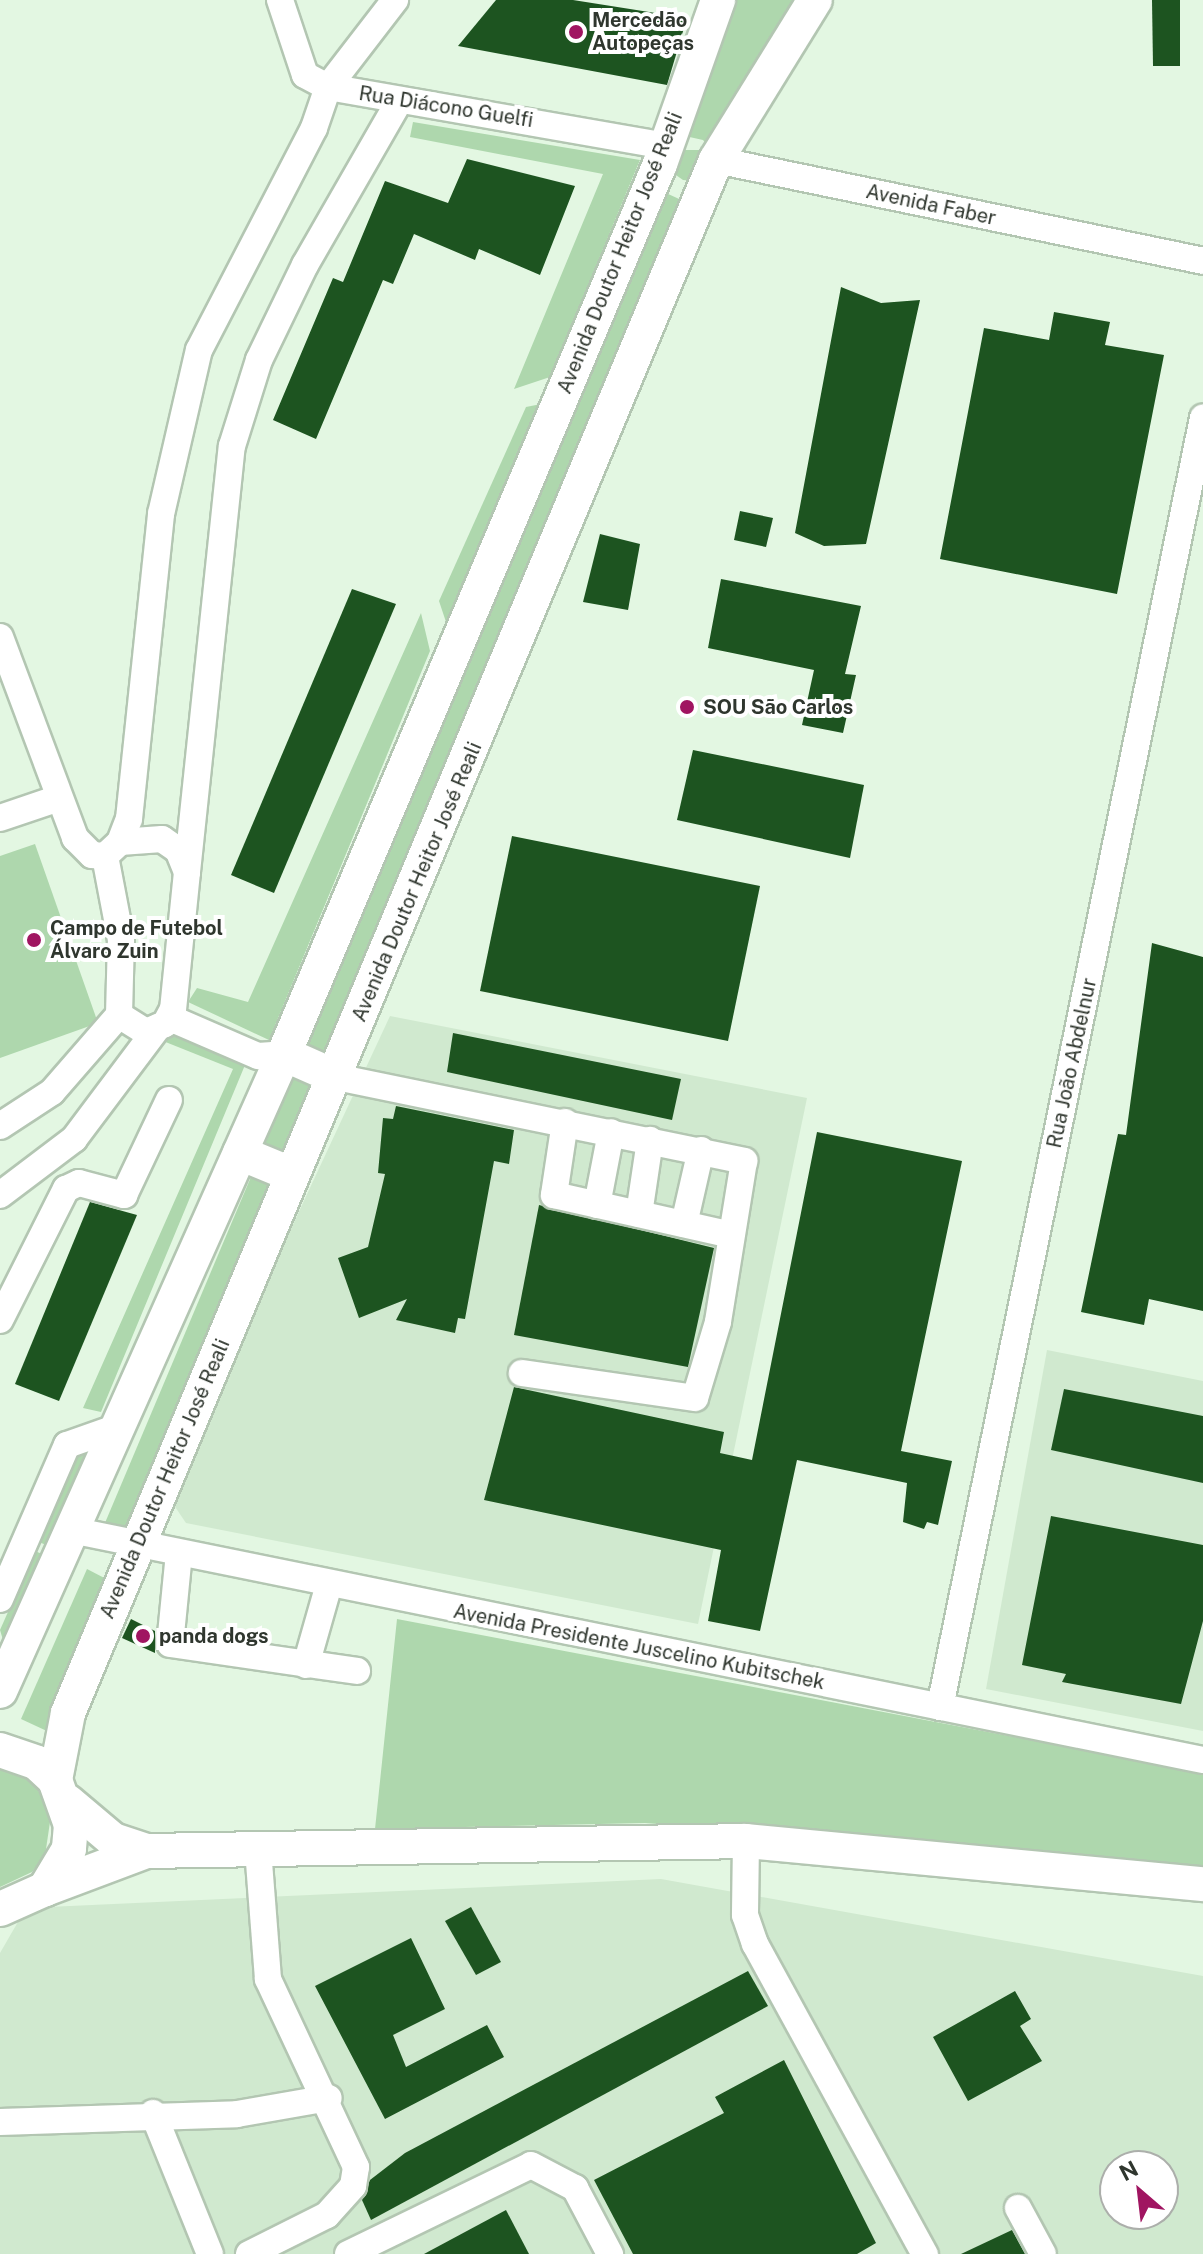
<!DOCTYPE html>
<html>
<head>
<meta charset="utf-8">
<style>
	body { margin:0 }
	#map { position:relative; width:1203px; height:2254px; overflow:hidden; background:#e3f7e2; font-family:"Public Sans",sans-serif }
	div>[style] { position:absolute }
	.built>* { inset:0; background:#d0e9cf }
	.green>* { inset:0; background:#aed7ad }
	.building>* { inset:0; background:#1d5420 }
	.roads { filter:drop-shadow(2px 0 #b3c6b2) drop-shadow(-2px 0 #b3c6b2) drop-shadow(0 2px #b3c6b2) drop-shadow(0 -2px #b3c6b2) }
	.minor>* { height:26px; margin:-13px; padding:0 13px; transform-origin:13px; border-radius:13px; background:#fff }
	.major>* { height:34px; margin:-17px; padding:0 17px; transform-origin:17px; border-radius:17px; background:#fff }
	.dots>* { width:22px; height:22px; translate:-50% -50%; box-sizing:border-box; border:4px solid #fff; border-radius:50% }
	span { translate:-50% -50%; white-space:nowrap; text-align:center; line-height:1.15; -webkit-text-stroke:8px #fff; paint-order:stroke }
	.poi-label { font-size:20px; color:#2f362e; font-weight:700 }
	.left { translate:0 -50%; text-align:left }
	.street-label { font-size:20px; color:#2f362e }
	.north { position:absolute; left:1099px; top:2150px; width:80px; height:80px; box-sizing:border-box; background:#fff; border:2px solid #acafab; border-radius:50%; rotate:332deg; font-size:22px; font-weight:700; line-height:32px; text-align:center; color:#2f362e }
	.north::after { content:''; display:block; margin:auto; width:28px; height:36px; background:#a01561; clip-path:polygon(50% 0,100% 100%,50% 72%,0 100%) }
</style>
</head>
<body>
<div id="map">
	<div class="built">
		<div style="clip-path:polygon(390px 1016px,807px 1098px,698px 1624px,186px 1523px,167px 1495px)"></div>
		<div style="clip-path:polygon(1047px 1350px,1203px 1381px,1203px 1731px,986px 1689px)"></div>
		<div style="clip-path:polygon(evenodd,661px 1879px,1203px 1976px,1203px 2254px,0 2254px,0 1953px,26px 1908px,661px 1879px,1115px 2166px,1163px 2166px,1163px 2214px,1115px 2214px,1115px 2166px)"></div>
	</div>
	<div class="green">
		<div style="clip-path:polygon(719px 0,812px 0,716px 156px,703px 140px,685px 136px)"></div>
		<div style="clip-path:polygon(413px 122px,640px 160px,550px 377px,514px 389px,603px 174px,410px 137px)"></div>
		<div style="clip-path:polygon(677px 150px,700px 150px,710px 163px,693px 181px,683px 180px,673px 173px)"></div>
		<div style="clip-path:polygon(666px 193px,690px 204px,131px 1530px,102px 1530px)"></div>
		<div style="clip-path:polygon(541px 404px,446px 622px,439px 601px,526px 407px)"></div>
		<div style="clip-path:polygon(421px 613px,430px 651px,269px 1040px,188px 1002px,197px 988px,248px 1002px)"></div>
		<div style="clip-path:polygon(35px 844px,98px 1023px,0 1058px,0 856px)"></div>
		<div style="clip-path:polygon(172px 1026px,245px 1065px,101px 1412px,83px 1408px,233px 1069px,158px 1039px)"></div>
		<div style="clip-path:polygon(97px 1440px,53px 1548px,39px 1542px,82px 1444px)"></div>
		<div style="clip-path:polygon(35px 1551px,49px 1557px,7px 1653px,0 1630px)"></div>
		<div style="clip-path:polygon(87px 1569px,114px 1583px,49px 1732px,21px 1719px)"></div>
		<div style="clip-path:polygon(397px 1619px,1203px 1773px,1203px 1874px,1065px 1856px,645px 1823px,375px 1829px)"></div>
		<div style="clip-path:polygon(0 1764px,32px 1779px,51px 1815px,45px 1856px,32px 1872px,0 1887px)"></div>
	</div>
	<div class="building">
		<div style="clip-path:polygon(496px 0,573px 0,687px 18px,667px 85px,458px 46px)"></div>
		<div style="clip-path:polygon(1152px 0,1180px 0,1180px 66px,1153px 66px)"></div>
		<div style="clip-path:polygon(467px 159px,575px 186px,540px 275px,479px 249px,475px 260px,414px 234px,393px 284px,383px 280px,316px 439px,273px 420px,333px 278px,343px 282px,385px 181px,448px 203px)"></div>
		<div style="clip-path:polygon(841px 287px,881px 303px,920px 300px,866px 544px,824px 546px,795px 533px)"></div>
		<div style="clip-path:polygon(1054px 312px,1110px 322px,1105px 345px,1164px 355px,1117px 594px,940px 559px,984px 328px,1049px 340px)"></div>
		<div style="clip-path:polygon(740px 511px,773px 518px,766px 547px,734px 540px)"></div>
		<div style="clip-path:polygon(600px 534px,640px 544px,628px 610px,583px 602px)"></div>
		<div style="clip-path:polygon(721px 579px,861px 606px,845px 674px,856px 675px,843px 733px,802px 725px,814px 670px,708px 648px)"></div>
		<div style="clip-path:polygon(352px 589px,396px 604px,274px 893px,231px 875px)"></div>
		<div style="clip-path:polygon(693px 750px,864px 785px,850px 858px,677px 820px)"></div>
		<div style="clip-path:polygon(512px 836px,760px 886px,728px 1041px,480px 991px)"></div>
		<div style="clip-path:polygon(1152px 943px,1203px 957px,1203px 1311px,1149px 1299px,1144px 1325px,1081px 1312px,1118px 1134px,1126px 1135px)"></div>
		<div style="clip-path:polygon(453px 1033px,681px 1079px,672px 1120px,447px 1072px)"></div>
		<div style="clip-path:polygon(396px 1106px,514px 1130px,509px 1164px,494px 1161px,465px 1319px,458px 1318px,455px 1333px,396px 1320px,407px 1299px,359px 1318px,338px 1258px,368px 1247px,385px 1174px,378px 1173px,383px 1118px,393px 1119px)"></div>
		<div style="clip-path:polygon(817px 1132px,962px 1161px,901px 1451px,952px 1461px,938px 1525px,927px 1522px,924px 1529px,903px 1522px,907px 1483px,797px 1460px,760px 1631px,708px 1621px,721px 1550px,484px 1500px,514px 1387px,724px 1432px,720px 1453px,752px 1460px)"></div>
		<div style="clip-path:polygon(90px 1202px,137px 1215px,59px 1401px,15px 1384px)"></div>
		<div style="clip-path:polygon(539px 1205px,714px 1248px,688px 1367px,514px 1335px)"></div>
		<div style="clip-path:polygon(1064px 1389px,1203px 1416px,1203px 1483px,1051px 1450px)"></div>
		<div style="clip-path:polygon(1051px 1516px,1203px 1545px,1203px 1621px,1181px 1704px,1062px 1682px,1066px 1674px,1022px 1665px)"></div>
		<div style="clip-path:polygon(131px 1619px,155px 1631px,155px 1653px,122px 1638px)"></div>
		<div style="clip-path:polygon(471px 1907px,501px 1962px,476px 1975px,445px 1921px)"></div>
		<div style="clip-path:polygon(411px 1938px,445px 2009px,393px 2035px,406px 2067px,487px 2025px,504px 2057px,385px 2119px,315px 1986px)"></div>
		<div style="clip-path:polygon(748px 1971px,768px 2006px,371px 2220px,362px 2200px,370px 2180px,405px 2153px)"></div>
		<div style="clip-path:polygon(1015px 1991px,1031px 2019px,1020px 2026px,1042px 2061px,968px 2101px,933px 2037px)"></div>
		<div style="clip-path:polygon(784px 2060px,876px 2243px,857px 2254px,633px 2254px,594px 2180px,724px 2113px,715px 2097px)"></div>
		<div style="clip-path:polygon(506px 2210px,529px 2254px,424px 2254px)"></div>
		<div style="clip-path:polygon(1012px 2230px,1025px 2254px,961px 2254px)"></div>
	</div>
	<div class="roads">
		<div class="minor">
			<div style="left:280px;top:0;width:79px;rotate:71.6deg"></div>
			<div style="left:305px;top:75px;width:26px;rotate:28deg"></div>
			<div style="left:328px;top:87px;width:344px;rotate:9.9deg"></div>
			<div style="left:716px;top:160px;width:497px;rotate:11.7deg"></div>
			<div style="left:0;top:637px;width:215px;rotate:69.5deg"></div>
			<div style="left:75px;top:838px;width:24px;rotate:45deg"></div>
			<div style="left:92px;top:855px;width:13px;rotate:4deg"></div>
			<div style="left:0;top:818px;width:62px;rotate:-18.7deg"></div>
			<div style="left:162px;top:839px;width:19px;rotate:35deg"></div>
			<div style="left:178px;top:850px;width:24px;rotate:68deg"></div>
			<div style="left:187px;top:872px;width:138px;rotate:95.8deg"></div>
			<div style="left:173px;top:1009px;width:17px;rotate:118deg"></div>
			<div style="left:165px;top:1024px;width:21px;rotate:157deg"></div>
			<div style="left:146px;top:1032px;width:32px;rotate:-148deg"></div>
			<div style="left:119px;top:1015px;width:75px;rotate:-88.5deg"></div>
			<div style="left:121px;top:940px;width:86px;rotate:-100.8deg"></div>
			<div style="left:105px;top:856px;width:21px;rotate:-43deg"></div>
			<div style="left:120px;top:842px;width:42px;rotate:-4.1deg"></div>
			<div style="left:120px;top:842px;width:25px;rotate:-69deg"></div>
			<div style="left:129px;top:819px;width:307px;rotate:-84deg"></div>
			<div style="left:161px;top:514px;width:168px;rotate:-77deg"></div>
			<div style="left:199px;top:350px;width:250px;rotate:-62.6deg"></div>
			<div style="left:314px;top:128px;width:43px;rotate:-71.1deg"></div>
			<div style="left:328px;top:87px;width:110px;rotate:-52.4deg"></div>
			<div style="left:187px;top:872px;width:428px;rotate:-84deg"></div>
			<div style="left:232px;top:446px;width:90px;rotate:-72.6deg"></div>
			<div style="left:259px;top:360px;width:106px;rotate:-64.2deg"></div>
			<div style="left:305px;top:265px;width:190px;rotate:-60.1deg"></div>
			<div style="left:170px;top:1018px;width:96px;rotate:23.4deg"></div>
			<div style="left:258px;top:1056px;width:26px;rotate:-4deg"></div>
			<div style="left:336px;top:1077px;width:417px;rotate:11.6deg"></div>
			<div style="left:744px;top:1161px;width:163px;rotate:99.2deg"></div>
			<div style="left:718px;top:1322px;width:79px;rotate:106.8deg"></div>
			<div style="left:695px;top:1398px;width:175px;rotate:-171.8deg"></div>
			<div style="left:565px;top:1122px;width:74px;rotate:98.6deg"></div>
			<div style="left:554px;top:1195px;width:181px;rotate:12.7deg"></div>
			<div style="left:0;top:1126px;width:62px;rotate:-33.2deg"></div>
			<div style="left:52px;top:1092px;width:102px;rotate:-49deg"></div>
			<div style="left:0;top:1195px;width:93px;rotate:-37.1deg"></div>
			<div style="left:74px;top:1139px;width:140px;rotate:-53.1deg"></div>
			<div style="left:597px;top:1205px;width:74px;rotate:-79.1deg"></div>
			<div style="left:639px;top:1214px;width:75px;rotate:-81.5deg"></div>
			<div style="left:684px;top:1224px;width:76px;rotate:-77.1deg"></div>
			<div style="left:0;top:1320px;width:147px;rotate:-63.3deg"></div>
			<div style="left:66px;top:1189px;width:14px;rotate:-25deg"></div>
			<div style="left:79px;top:1183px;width:47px;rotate:14.9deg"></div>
			<div style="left:124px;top:1195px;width:105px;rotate:-64.7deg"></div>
			<div style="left:76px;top:1531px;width:1150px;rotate:11.49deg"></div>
			<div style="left:179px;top:1553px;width:91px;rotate:95.6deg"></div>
			<div style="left:170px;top:1644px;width:189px;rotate:8.2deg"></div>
			<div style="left:0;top:1599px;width:168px;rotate:-66.5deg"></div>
			<div style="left:67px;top:1445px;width:54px;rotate:-19.4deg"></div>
			<div style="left:306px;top:1665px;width:84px;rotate:-74.1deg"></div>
			<div style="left:940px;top:1707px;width:1316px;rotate:-78.47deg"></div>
			<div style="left:746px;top:1841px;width:74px;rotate:90.8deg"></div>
			<div style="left:745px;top:1915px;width:31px;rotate:71deg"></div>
			<div style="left:755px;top:1944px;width:354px;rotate:61.3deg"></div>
			<div style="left:153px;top:2113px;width:152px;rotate:68deg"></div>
			<div style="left:0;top:2122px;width:237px;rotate:-1.9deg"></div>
			<div style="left:237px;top:2114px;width:93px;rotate:-9.9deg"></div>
			<div style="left:1018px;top:2208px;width:52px;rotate:61.5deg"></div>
			<div style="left:249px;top:2254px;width:87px;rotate:-26.6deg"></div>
			<div style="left:327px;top:2215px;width:39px;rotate:-48deg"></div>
			<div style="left:353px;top:2186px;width:19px;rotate:-81deg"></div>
			<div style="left:356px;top:2167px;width:208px;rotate:-115.1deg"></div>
			<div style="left:268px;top:1979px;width:129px;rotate:-94.4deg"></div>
			<div style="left:348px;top:2254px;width:203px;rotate:-25.9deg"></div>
			<div style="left:531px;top:2165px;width:50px;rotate:27.6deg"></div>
			<div style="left:575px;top:2188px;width:75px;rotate:62.1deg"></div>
		</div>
		<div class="major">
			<div style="left:284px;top:1054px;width:57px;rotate:23.9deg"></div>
			<div style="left:240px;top:1153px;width:55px;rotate:22.4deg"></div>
			<div style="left:0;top:1691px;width:697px;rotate:-65.97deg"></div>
			<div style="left:284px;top:1054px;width:966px;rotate:-67.1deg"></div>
			<div style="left:660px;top:164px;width:174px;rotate:-70.5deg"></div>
			<div style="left:0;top:1750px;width:39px;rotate:19deg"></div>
			<div style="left:37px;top:1763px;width:25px;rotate:43deg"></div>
			<div style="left:55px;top:1780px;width:48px;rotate:70.4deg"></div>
			<div style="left:71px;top:1825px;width:24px;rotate:95deg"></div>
			<div style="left:69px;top:1849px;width:47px;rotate:121deg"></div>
			<div style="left:45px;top:1889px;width:49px;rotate:156deg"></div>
			<div style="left:55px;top:1780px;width:68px;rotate:-79deg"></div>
			<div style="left:68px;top:1713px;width:1683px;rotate:-67.35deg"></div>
			<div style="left:716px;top:160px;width:188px;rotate:-58.3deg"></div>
			<div style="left:68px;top:1802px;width:59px;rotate:40.2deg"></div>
			<div style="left:113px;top:1840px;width:35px;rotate:18deg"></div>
			<div style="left:45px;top:1889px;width:108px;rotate:-20.6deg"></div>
			<div style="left:146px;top:1851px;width:600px;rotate:-0.95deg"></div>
			<div style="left:746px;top:1841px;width:459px;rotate:5.4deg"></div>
		</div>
	</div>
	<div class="dots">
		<div style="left:576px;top:32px;background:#a01561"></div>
		<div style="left:687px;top:707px;background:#a01561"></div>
		<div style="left:34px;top:940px;background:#a01561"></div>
		<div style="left:143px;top:1636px;background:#a01561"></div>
	</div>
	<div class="poi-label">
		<span class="left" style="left:592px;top:32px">Mercedão<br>Autopeças</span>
		<span class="left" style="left:703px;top:707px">SOU São Carlos</span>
		<span class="left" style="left:50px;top:940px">Campo de Futebol<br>Álvaro Zuin</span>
		<span class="left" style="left:159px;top:1636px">panda dogs</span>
	</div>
	<div class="street-label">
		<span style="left:446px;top:107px;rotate:9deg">Rua Diácono Guelfi</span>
		<span style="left:931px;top:205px;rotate:12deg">Avenida Faber</span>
		<span style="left:620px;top:253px;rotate:-68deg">Avenida Doutor Heitor José Reali</span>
		<span style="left:417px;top:882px;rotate:-67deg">Avenida Doutor Heitor José Reali</span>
		<span style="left:1072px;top:1063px;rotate:-78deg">Rua João Abdelnur</span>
		<span style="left:165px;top:1479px;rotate:-67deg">Avenida Doutor Heitor José Reali</span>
		<span style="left:639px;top:1647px;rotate:11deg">Avenida Presidente Juscelino Kubitschek</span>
	</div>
	<div class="north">N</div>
</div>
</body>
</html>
